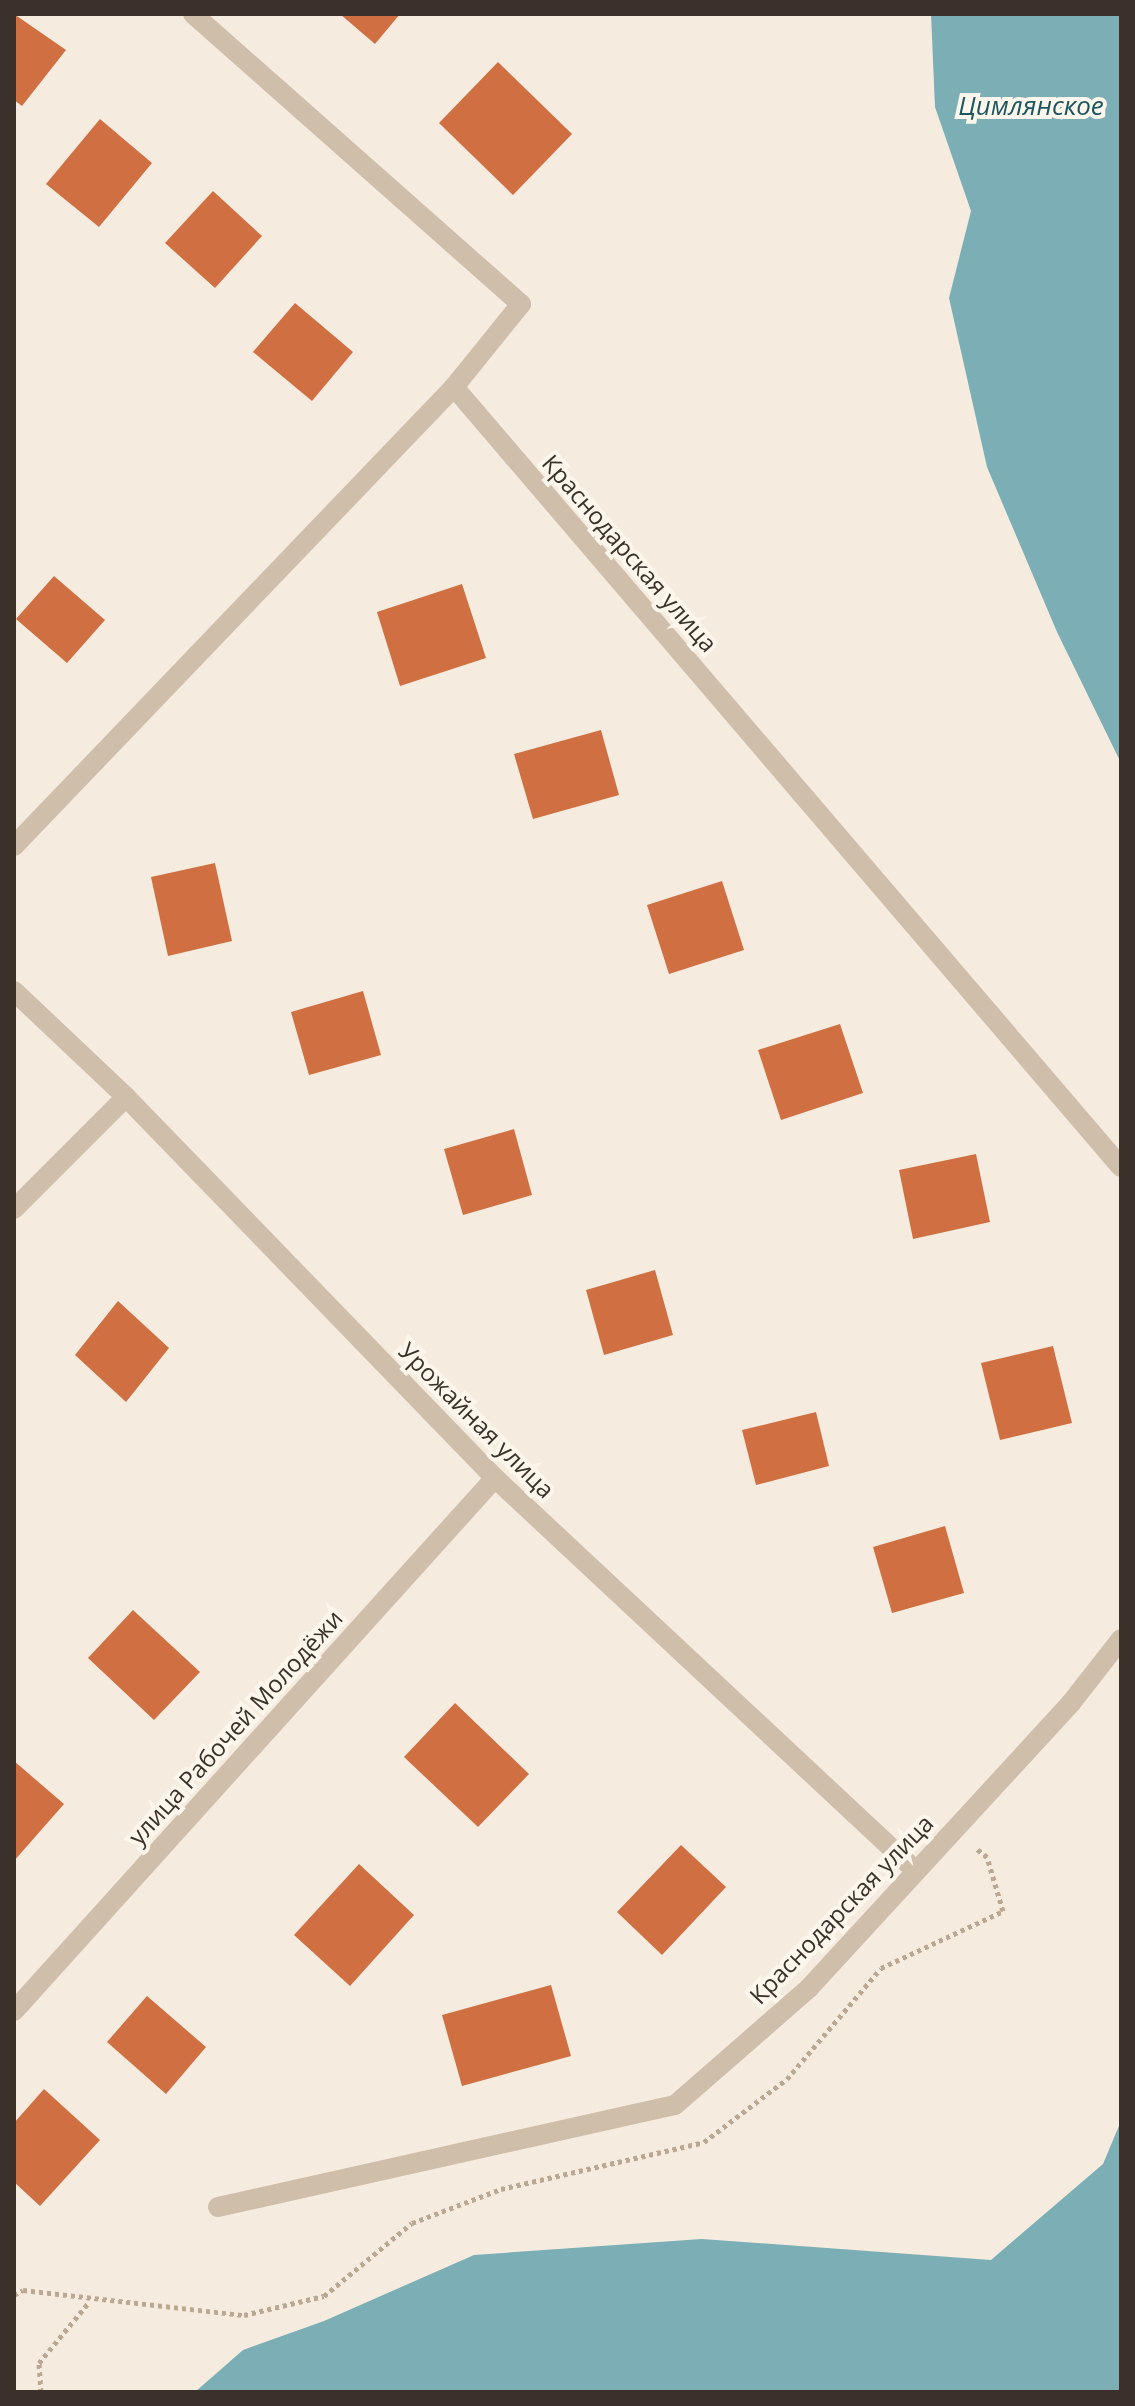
<!DOCTYPE html>
<html>
<head>
<meta charset="utf-8">
<style>
	body { margin:0 }
	#map { position:relative; width:1135px; height:2406px; overflow:hidden; background:#f5ecdf; font-family:"Open Sans",sans-serif }
	div>[style] { position:absolute }
	.water>* { inset:0; background:#7baeb5 }
	.building>* { inset:0; background:#d07042 }
	.path>* { height:5px; margin-top:-2.5px; transform-origin:0; background:repeating-linear-gradient(90deg,#bba893 0 4px,transparent 0 8px) }
	.minor>* { height:20px; margin:-10px; padding:0 10px; transform-origin:10px; border-radius:10px; background:#cfbea9 }
	span { translate:-50% -50%; white-space:nowrap; text-align:center; line-height:1.15; -webkit-text-stroke:8px #fcf6ec; paint-order:stroke }
	.street-label { font-size:24px; color:#3b312a }
	.water-label { font-size:26px; color:#1b5761; font-style:italic }
	.frame { position:absolute; inset:0; border:16px solid #3b312a; pointer-events:none }
</style>
</head>
<body>
<div id="map">
	<div class="water">
		<div style="clip-path:polygon(931px 14px,1121px 14px,1121px 763px,1057px 632px,987px 467px,949px 298px,971px 211px,935px 107px)"></div>
		<div style="clip-path:polygon(1121px 2121px,1121px 2392px,195px 2392px,243px 2350px,324px 2321px,474px 2255px,702px 2239px,991px 2260px,1103px 2164px)"></div>
	</div>
	<div class="building">
		<div style="clip-path:polygon(14px 14px,66px 50px,22px 106px,14px 100px)"></div>
		<div style="clip-path:polygon(340px 14px,400px 14px,375px 44px)"></div>
		<div style="clip-path:polygon(498px 62px,572px 134px,513px 195px,439px 123px)"></div>
		<div style="clip-path:polygon(100px 119px,152px 163px,99px 227px,46px 184px)"></div>
		<div style="clip-path:polygon(213px 191px,262px 236px,215px 288px,165px 243px)"></div>
		<div style="clip-path:polygon(295px 303px,353px 352px,312px 401px,253px 352px)"></div>
		<div style="clip-path:polygon(54px 576px,105px 620px,67px 663px,16px 619px)"></div>
		<div style="clip-path:polygon(462px 584px,486px 658px,400px 686px,377px 612px)"></div>
		<div style="clip-path:polygon(601px 730px,619px 795px,533px 819px,514px 754px)"></div>
		<div style="clip-path:polygon(215px 863px,232px 941px,168px 956px,151px 877px)"></div>
		<div style="clip-path:polygon(722px 881px,744px 950px,669px 974px,647px 905px)"></div>
		<div style="clip-path:polygon(363px 991px,381px 1055px,309px 1075px,291px 1012px)"></div>
		<div style="clip-path:polygon(840px 1024px,863px 1093px,781px 1120px,758px 1050px)"></div>
		<div style="clip-path:polygon(514px 1129px,532px 1195px,463px 1215px,444px 1149px)"></div>
		<div style="clip-path:polygon(976px 1154px,990px 1222px,913px 1239px,899px 1170px)"></div>
		<div style="clip-path:polygon(655px 1270px,673px 1335px,604px 1355px,586px 1290px)"></div>
		<div style="clip-path:polygon(118px 1301px,169px 1348px,126px 1402px,75px 1355px)"></div>
		<div style="clip-path:polygon(1053px 1346px,1072px 1423px,1000px 1440px,981px 1363px)"></div>
		<div style="clip-path:polygon(816px 1412px,829px 1466px,756px 1485px,742px 1430px)"></div>
		<div style="clip-path:polygon(945px 1526px,964px 1593px,892px 1613px,873px 1547px)"></div>
		<div style="clip-path:polygon(133px 1610px,200px 1672px,154px 1720px,88px 1658px)"></div>
		<div style="clip-path:polygon(455px 1703px,529px 1774px,478px 1827px,404px 1757px)"></div>
		<div style="clip-path:polygon(14px 1761px,64px 1804px,14px 1861px)"></div>
		<div style="clip-path:polygon(681px 1845px,726px 1887px,662px 1955px,617px 1912px)"></div>
		<div style="clip-path:polygon(359px 1864px,414px 1915px,350px 1986px,294px 1935px)"></div>
		<div style="clip-path:polygon(551px 1985px,571px 2056px,462px 2086px,442px 2015px)"></div>
		<div style="clip-path:polygon(147px 1996px,206px 2047px,166px 2094px,107px 2042px)"></div>
		<div style="clip-path:polygon(44px 2089px,100px 2140px,40px 2206px,14px 2182px,14px 2123px)"></div>
	</div>
	<div class="path">
		<div style="left:14px;top:2295px;width:10px;rotate:-29deg"></div>
		<div style="left:23px;top:2290px;width:222px;rotate:6.5deg"></div>
		<div style="left:244px;top:2315px;width:82px;rotate:-13.4deg"></div>
		<div style="left:324px;top:2296px;width:114px;rotate:-39.7deg"></div>
		<div style="left:412px;top:2223px;width:95px;rotate:-20.9deg"></div>
		<div style="left:501px;top:2189px;width:208px;rotate:-13deg"></div>
		<div style="left:704px;top:2142px;width:104px;rotate:-37.2deg"></div>
		<div style="left:787px;top:2079px;width:145px;rotate:-49.7deg"></div>
		<div style="left:881px;top:1968px;width:135px;rotate:-25deg"></div>
		<div style="left:1003px;top:1911px;width:56px;rotate:-106.5deg"></div>
		<div style="left:987px;top:1857px;width:14px;rotate:-141deg"></div>
		<div style="left:41px;top:2392px;width:29px;rotate:-94deg"></div>
		<div style="left:39px;top:2363px;width:80px;rotate:-50.6deg"></div>
	</div>
	<div class="minor">
		<div style="left:193px;top:14px;width:438px;rotate:41.5deg"></div>
		<div style="left:521px;top:304px;width:107px;rotate:128.9deg"></div>
		<div style="left:454px;top:387px;width:1026px;rotate:49.47deg"></div>
		<div style="left:14px;top:846px;width:636px;rotate:-46.21deg"></div>
		<div style="left:14px;top:991px;width:154px;rotate:43.4deg"></div>
		<div style="left:126px;top:1097px;width:530px;rotate:45.92deg"></div>
		<div style="left:495px;top:1478px;width:576px;rotate:43.03deg"></div>
		<div style="left:14px;top:1209px;width:158px;rotate:-45deg"></div>
		<div style="left:14px;top:2011px;width:718px;rotate:-47.94deg"></div>
		<div style="left:218px;top:2207px;width:468px;rotate:-12.6deg"></div>
		<div style="left:675px;top:2105px;width:178px;rotate:-41.1deg"></div>
		<div style="left:809px;top:1988px;width:387px;rotate:-47.4deg"></div>
		<div style="left:1071px;top:1703px;width:81px;rotate:-52deg"></div>
	</div>
	<div class="street-label">
		<span style="left:630px;top:553px;rotate:49deg">Краснодарская улица</span>
		<span style="left:477px;top:1420px;rotate:45deg">Урожайная улица</span>
		<span style="left:235px;top:1727px;rotate:-48deg">улица Рабочей Молодёжи</span>
		<span style="left:841px;top:1909px;rotate:-46deg">Краснодарская улица</span>
	</div>
	<div class="water-label">
		<span style="left:1031px;top:106px">Цимлянское</span>
	</div>
	<div class="frame"></div>
</div>
</body>
</html>
